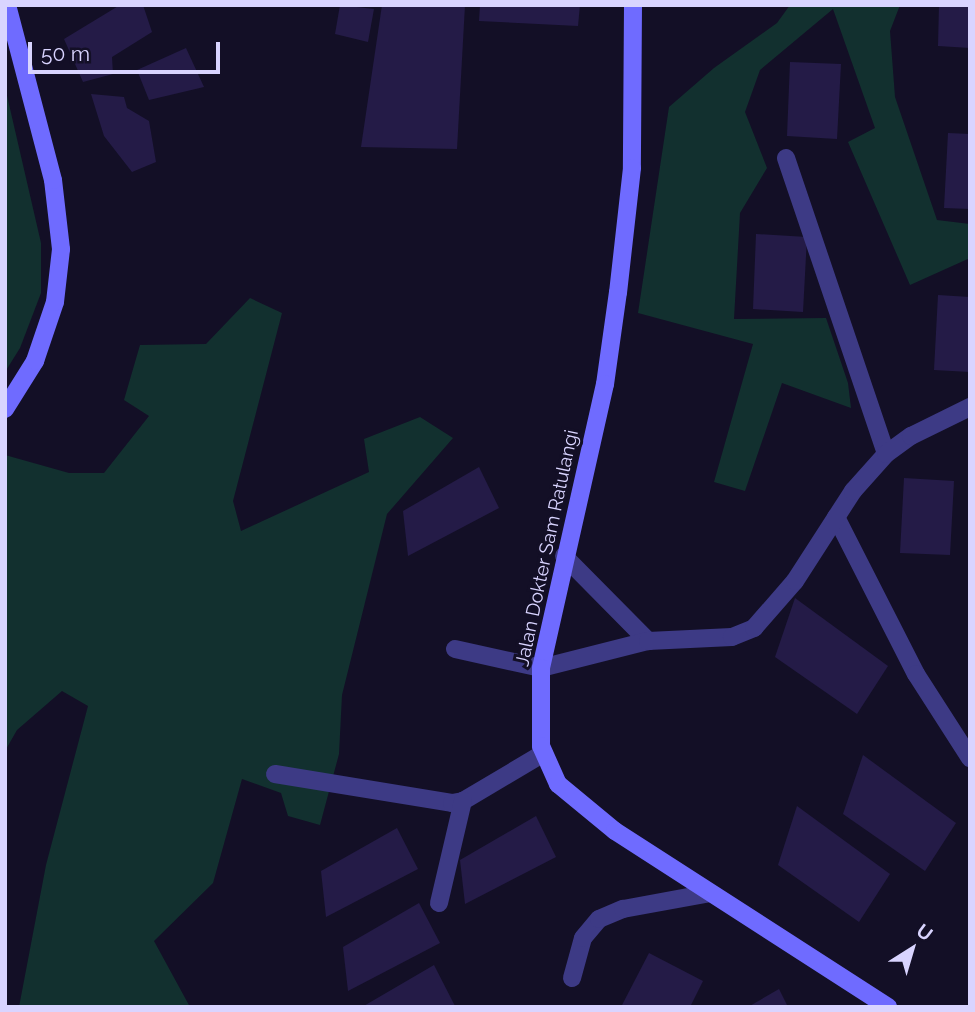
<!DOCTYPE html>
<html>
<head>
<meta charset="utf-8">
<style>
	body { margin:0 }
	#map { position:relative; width:975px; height:1012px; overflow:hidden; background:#130f26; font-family:Raleway,sans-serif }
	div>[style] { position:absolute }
	.green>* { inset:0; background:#12302f }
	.building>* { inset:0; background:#241b47 }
	.street>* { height:18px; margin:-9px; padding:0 9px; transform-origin:9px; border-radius:9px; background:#3d3a85 }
	.secondary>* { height:18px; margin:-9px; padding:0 9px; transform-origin:9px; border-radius:9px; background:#6f6bff }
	span { translate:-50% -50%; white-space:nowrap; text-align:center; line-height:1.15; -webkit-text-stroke:6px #130f26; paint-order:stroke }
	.street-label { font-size:19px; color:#d9d4ff }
	.frame { position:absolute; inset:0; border:7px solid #d9d4ff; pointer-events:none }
	.north { position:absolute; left:877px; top:914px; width:70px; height:70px; -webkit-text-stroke:5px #130f26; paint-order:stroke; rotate:37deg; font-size:19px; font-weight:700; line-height:28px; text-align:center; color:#d9d4ff }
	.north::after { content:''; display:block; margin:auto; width:24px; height:32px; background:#d9d4ff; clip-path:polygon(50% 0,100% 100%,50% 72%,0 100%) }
	.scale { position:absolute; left:28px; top:42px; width:192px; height:32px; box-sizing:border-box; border:4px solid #d9d4ff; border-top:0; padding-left:9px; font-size:21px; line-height:24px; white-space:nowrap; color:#d9d4ff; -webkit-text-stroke:5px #130f26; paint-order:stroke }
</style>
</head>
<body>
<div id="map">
	<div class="green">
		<div style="clip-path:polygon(790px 5px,900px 5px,890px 31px,895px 97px,937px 220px,970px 224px,970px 258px,910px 285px,848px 142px,875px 128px,833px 9px,760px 70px,745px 112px,767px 168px,740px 213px,734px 319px,826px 318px,848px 383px,851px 408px,782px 383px,745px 491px,714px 482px,753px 344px,638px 313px,669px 107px,714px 68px,777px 23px)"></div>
		<div style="clip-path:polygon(5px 87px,41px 243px,41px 293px,20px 348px,5px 372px)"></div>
		<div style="clip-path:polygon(250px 298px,282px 313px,233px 501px,241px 531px,369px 472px,364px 439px,420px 417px,453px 438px,387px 514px,342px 695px,339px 754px,320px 825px,288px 816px,281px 793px,242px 779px,213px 883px,154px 941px,190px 1007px,19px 1007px,46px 865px,88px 706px,62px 691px,17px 730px,5px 751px,5px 455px,69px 473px,104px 473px,149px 416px,124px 400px,140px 345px,206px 344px)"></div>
	</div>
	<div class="building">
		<div style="clip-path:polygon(120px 5px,143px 5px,152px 32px,112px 57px,113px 74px,83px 82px,64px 39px)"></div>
		<div style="clip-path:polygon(340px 5px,374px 9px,368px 42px,335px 34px)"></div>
		<div style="clip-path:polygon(382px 5px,465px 5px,457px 149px,361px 147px)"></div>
		<div style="clip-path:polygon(480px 5px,580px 5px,578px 26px,479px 21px)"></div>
		<div style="clip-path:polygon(939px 5px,970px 5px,970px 48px,938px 46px)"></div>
		<div style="clip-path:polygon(186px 48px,204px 87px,149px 100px,137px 70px)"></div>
		<div style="clip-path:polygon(790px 62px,841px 64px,837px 139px,787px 136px)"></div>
		<div style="clip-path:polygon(91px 94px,124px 97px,127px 108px,149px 121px,156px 162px,132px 172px,104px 136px)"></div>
		<div style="clip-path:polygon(948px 133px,970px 134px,970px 209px,944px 208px)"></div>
		<div style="clip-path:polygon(756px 234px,807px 237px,803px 312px,753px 309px)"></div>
		<div style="clip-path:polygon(938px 295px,970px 297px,970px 372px,934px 370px)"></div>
		<div style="clip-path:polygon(479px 467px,499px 508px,408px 556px,403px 511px)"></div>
		<div style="clip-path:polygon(904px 478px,954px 481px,950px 555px,900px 553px)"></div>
		<div style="clip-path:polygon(795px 598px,888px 666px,857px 714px,775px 657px)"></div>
		<div style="clip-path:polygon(863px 755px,956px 823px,925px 871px,843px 814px)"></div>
		<div style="clip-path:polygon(797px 806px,890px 874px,859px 922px,778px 865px)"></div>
		<div style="clip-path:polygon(536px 816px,556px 857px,465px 904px,460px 860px)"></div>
		<div style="clip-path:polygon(397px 828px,418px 869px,326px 917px,321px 871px)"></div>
		<div style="clip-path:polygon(419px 903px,440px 943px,348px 991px,343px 947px)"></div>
		<div style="clip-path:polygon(649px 953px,703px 981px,690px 1007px,621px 1007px)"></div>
		<div style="clip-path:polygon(434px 965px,455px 1006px,362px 1007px)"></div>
		<div style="clip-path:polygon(779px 989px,788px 1007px,748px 1007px)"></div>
	</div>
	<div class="street">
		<div style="left:786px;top:158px;width:312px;rotate:71.3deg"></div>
		<div style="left:836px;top:517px;width:176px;rotate:63deg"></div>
		<div style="left:916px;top:674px;width:100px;rotate:57.3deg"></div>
		<div style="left:564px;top:556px;width:120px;rotate:45.3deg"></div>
		<div style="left:455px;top:649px;width:88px;rotate:12.5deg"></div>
		<div style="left:541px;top:668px;width:110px;rotate:-14.2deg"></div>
		<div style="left:648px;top:641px;width:84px;rotate:-2.7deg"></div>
		<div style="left:732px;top:637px;width:24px;rotate:-22deg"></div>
		<div style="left:754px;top:628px;width:62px;rotate:-48.9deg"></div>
		<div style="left:795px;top:581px;width:107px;rotate:-57.2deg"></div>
		<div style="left:853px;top:491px;width:50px;rotate:-48.3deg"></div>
		<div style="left:886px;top:454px;width:31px;rotate:-36deg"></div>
		<div style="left:911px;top:436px;width:66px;rotate:-26.2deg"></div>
		<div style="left:275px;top:774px;width:179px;rotate:9.3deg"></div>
		<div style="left:452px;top:803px;width:11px;rotate:-10deg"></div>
		<div style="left:463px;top:801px;width:94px;rotate:-30.7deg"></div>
		<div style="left:439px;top:903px;width:105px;rotate:-76.8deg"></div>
		<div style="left:572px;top:978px;width:41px;rotate:-74.6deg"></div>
		<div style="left:583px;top:938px;width:25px;rotate:-50deg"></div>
		<div style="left:599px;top:919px;width:26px;rotate:-23deg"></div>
		<div style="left:623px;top:909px;width:88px;rotate:-10.4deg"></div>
	</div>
	<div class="secondary">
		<div style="left:633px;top:5px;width:163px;rotate:90.4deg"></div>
		<div style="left:632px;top:168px;width:125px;rotate:96.4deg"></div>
		<div style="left:618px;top:292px;width:93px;rotate:98deg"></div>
		<div style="left:605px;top:384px;width:291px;rotate:102.7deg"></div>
		<div style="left:541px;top:668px;width:78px;rotate:90deg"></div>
		<div style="left:541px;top:746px;width:42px;rotate:65.9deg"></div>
		<div style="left:558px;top:784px;width:74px;rotate:39.5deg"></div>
		<div style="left:615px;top:831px;width:325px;rotate:32.8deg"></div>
		<div style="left:5px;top:409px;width:57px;rotate:-58deg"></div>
		<div style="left:35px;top:361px;width:62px;rotate:-71.3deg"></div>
		<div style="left:55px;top:302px;width:53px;rotate:-83.5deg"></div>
		<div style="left:61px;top:249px;width:69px;rotate:-96.6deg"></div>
		<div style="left:53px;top:180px;width:181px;rotate:-104.7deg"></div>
	</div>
	<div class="street-label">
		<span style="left:547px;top:548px;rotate:-78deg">Jalan Dokter Sam Ratulangi</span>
	</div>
	<div class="frame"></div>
	<div class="north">U</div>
	<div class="scale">50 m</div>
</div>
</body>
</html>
